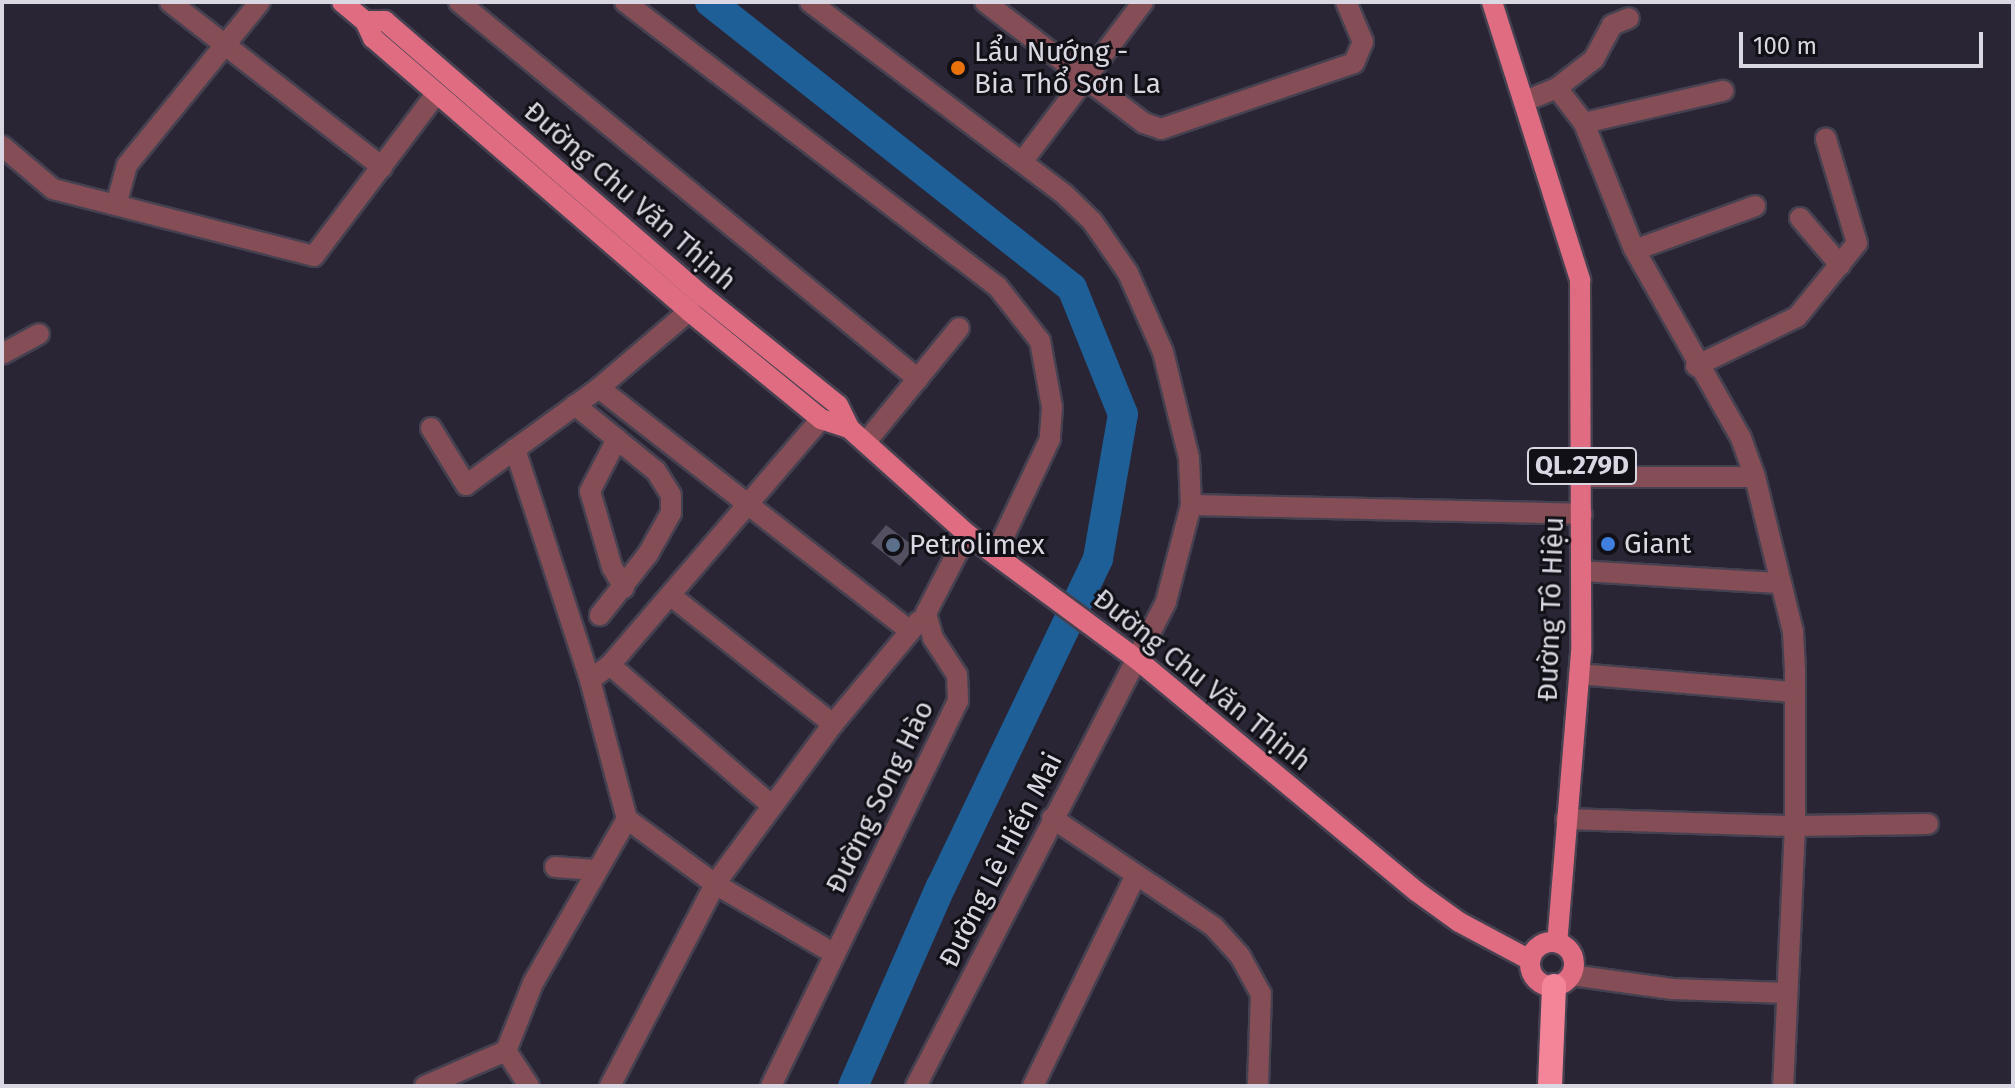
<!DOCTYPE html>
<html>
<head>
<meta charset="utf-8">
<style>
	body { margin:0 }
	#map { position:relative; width:2015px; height:1088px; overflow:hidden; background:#292534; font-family:"Fira Sans",sans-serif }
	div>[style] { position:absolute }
	.shadow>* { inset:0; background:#0007 }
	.river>* { height:30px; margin:-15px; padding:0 15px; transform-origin:15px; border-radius:15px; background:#1f5f97 }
	.building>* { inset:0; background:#545061 }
	.roads { filter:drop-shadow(2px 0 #454150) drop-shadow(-2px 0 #454150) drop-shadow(0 2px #454150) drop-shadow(0 -2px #454150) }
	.minor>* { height:20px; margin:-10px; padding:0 10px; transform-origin:10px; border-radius:10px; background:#854d55 }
	.major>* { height:20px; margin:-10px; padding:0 10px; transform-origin:10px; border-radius:10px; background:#e06c81 }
	.major>.ring { margin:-10px; padding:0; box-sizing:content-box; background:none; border:20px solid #e06c81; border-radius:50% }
	.highway>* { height:24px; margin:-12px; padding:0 12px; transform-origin:12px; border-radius:12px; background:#f48598 }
	.dots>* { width:22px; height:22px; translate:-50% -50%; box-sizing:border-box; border:4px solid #111016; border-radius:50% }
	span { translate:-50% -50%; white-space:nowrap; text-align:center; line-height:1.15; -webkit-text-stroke:6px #111016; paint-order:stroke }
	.shield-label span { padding:2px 6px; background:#111016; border:2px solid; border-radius:6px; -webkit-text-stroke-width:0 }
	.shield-label { font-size:26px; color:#d9d7e1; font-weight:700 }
	.poi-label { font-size:28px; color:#d9d7e1 }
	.left { translate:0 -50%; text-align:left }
	.street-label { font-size:28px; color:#d9d7e1 }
	.frame { position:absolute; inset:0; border:4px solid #d9d7e1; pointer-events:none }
	.scale { position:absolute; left:1739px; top:32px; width:244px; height:36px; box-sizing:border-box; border:4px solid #d9d7e1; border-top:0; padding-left:10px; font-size:24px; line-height:28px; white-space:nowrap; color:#d9d7e1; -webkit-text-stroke:6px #111016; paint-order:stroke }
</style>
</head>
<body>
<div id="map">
	<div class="shadow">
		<div style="clip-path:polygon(874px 543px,913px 549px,916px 552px,903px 567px)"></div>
	</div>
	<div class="river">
		<div style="left:710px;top:2px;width:461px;rotate:38.3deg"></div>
		<div style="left:1072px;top:288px;width:136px;rotate:68deg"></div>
		<div style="left:1123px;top:414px;width:147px;rotate:99.8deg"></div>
		<div style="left:1098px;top:559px;width:363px;rotate:115.6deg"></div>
		<div style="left:941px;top:886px;width:219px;rotate:113.7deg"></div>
	</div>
	<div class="building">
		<div style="clip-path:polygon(886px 525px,915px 547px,900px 566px,871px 543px)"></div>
	</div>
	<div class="roads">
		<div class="minor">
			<div style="left:170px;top:2px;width:269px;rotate:37.9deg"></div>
			<div style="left:459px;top:2px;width:594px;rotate:39.4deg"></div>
			<div style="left:625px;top:2px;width:468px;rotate:37.4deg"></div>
			<div style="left:997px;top:286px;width:70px;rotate:52deg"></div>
			<div style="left:1040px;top:341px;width:67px;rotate:79.7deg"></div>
			<div style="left:1052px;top:407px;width:32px;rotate:94deg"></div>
			<div style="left:1050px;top:439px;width:128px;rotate:115.4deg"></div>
			<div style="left:810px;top:2px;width:318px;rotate:37.1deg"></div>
			<div style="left:1064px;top:194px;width:39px;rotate:44deg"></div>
			<div style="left:1092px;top:221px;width:63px;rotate:55.3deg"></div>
			<div style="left:1128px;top:273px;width:86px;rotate:66.1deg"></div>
			<div style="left:1163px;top:352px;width:109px;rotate:76.2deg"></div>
			<div style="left:1189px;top:458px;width:47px;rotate:87.6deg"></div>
			<div style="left:1191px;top:505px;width:100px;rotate:104.5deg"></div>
			<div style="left:1166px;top:602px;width:545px;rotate:117.32deg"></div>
			<div style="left:985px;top:2px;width:200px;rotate:37.3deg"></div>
			<div style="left:1144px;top:123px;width:18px;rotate:19deg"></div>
			<div style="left:1161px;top:129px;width:204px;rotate:-18.9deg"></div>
			<div style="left:1354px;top:63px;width:23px;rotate:-67deg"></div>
			<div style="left:1363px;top:42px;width:43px;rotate:-113deg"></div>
			<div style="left:1557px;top:88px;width:47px;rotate:-38.1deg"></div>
			<div style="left:1594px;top:59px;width:38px;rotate:-62deg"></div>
			<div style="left:1612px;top:25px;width:18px;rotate:-22deg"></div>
			<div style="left:1525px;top:101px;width:35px;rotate:-22deg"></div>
			<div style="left:1557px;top:88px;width:44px;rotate:52.4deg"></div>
			<div style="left:1584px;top:123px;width:133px;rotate:68.4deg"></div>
			<div style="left:1633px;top:247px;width:219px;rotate:60.5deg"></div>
			<div style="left:1741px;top:438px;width:41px;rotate:70.3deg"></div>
			<div style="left:1755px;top:477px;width:160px;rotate:76.2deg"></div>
			<div style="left:1793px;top:632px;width:37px;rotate:87deg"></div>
			<div style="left:1795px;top:669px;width:157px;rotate:90deg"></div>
			<div style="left:1795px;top:826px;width:260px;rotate:92.6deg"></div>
			<div style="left:1584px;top:123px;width:143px;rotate:-13deg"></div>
			<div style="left:2px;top:146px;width:67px;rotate:40.1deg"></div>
			<div style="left:53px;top:189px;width:269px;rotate:14.4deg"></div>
			<div style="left:314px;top:256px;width:203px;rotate:-53deg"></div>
			<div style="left:1022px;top:162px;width:201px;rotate:-52.9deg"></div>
			<div style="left:116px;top:205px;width:41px;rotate:-74.6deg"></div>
			<div style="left:127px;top:165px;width:210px;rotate:-50.8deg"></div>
			<div style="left:1800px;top:218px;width:62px;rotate:49.6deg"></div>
			<div style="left:1635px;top:250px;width:128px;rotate:-20.1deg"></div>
			<div style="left:2px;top:354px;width:42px;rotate:-28.4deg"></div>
			<div style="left:1696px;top:366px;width:112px;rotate:-25.9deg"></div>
			<div style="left:1797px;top:317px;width:95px;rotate:-51deg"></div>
			<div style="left:1857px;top:243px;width:109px;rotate:-106.6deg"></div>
			<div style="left:599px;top:388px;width:118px;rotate:-40.5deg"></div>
			<div style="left:575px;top:405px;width:104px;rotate:39.2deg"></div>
			<div style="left:656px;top:471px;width:28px;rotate:58deg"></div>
			<div style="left:671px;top:495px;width:18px;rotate:90deg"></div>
			<div style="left:671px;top:513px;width:47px;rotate:119.3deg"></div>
			<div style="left:648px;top:554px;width:78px;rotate:128.2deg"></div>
			<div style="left:431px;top:428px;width:67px;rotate:58.4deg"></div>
			<div style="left:466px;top:485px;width:165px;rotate:-36.1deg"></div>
			<div style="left:599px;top:388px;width:395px;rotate:38deg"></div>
			<div style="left:617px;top:439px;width:59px;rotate:117.4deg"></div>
			<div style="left:590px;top:491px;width:79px;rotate:73.9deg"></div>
			<div style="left:612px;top:567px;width:24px;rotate:60deg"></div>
			<div style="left:866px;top:442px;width:147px;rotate:-50.8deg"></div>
			<div style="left:1582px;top:477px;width:173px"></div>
			<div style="left:1191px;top:505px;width:391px;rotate:1.3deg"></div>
			<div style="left:1581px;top:571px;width:199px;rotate:3.5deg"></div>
			<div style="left:670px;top:595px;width:208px;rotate:38.4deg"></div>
			<div style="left:610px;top:665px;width:213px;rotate:41deg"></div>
			<div style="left:1579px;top:674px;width:216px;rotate:4.8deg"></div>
			<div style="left:590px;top:680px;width:25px;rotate:-37deg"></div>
			<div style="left:610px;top:665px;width:324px;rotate:-49.4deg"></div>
			<div style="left:1052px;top:818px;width:195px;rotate:33.9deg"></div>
			<div style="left:1214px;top:927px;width:39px;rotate:48deg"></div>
			<div style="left:1240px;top:956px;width:43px;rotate:61.1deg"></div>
			<div style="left:1261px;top:994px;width:92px;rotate:91.9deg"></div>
			<div style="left:627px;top:819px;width:109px;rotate:36.5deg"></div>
			<div style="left:715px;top:884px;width:139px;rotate:30.3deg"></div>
			<div style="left:1566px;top:819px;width:229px;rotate:1.8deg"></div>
			<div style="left:1795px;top:826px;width:133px;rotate:-0.9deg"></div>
			<div style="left:555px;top:867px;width:40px;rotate:4.3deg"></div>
			<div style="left:1571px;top:975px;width:102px;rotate:7.9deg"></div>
			<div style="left:1672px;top:989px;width:115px;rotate:2deg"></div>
			<div style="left:506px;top:1051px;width:42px;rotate:56.7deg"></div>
			<div style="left:425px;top:1086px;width:88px;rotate:-23.4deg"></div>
			<div style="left:506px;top:1051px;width:73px;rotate:-68.3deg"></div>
			<div style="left:533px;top:983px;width:189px;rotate:-60.2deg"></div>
			<div style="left:627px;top:819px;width:144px;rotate:-104.9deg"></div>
			<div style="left:590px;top:680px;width:243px;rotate:-108deg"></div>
			<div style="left:610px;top:1086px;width:228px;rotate:-62.5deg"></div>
			<div style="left:715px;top:884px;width:199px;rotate:-53.6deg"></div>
			<div style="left:833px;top:724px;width:133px;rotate:-50.2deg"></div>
			<div style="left:771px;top:1086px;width:428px;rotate:-64.1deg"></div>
			<div style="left:958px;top:701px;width:26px;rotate:-92deg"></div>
			<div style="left:957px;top:675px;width:44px;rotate:-123deg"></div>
			<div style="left:933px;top:638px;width:26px;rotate:-106deg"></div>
			<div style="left:926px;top:613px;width:89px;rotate:-62.6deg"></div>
			<div style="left:1033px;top:1086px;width:235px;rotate:-64deg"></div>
		</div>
		<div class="major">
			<div style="left:342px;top:2px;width:30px;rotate:40deg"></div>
			<div style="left:365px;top:21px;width:19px;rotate:65deg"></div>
			<div style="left:373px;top:38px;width:418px;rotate:40.8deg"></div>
			<div style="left:689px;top:311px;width:171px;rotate:39.3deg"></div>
			<div style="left:821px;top:419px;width:29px;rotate:18deg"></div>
			<div style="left:1492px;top:2px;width:292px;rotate:72.4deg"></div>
			<div style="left:1580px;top:280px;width:373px;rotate:89.8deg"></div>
			<div style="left:1581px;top:653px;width:290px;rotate:94.7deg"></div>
			<div style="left:365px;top:21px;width:20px"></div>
			<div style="left:385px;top:21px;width:422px;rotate:40.9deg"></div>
			<div style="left:704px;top:297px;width:172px;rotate:38.9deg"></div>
			<div style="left:838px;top:405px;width:25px;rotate:64deg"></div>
			<div style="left:849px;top:428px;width:159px;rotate:41.9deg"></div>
			<div style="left:967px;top:534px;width:214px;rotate:36.4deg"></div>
			<div style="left:1139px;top:661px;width:360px;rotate:39.7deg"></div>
			<div style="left:1416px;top:891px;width:53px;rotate:35.8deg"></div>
			<div style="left:1459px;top:922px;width:81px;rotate:28.2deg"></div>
			<div class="ring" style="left:1530px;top:942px;width:24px;height:24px"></div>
		</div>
		<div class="highway">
			<div style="left:1550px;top:1086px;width:100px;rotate:-87.7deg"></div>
		</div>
	</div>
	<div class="dots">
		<div style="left:958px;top:68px;background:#e8710a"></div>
		<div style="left:1608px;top:544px;background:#3f7fe0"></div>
		<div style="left:893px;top:545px;background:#5c6f8a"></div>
	</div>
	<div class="shield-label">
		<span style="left:1582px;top:466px">QL.279D</span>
	</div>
	<div class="poi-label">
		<span class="left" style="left:974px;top:68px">Lẩu Nướng -<br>Bia Thổ Sơn La</span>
		<span class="left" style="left:1624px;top:544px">Giant</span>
		<span class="left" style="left:909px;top:545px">Petrolimex</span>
	</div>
	<div class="street-label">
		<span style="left:630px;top:196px;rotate:41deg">Đường Chu Văn Thịnh</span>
		<span style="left:1551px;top:609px;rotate:-88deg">Đường Tô Hiệu</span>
		<span style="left:1202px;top:680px;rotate:39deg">Đường Chu Văn Thịnh</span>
		<span style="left:880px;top:797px;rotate:-64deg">Đường Song Hào</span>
		<span style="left:1001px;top:860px;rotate:-63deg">Đường Lê Hiến Mai</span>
	</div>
	<div class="frame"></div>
	<div class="scale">100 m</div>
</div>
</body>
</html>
